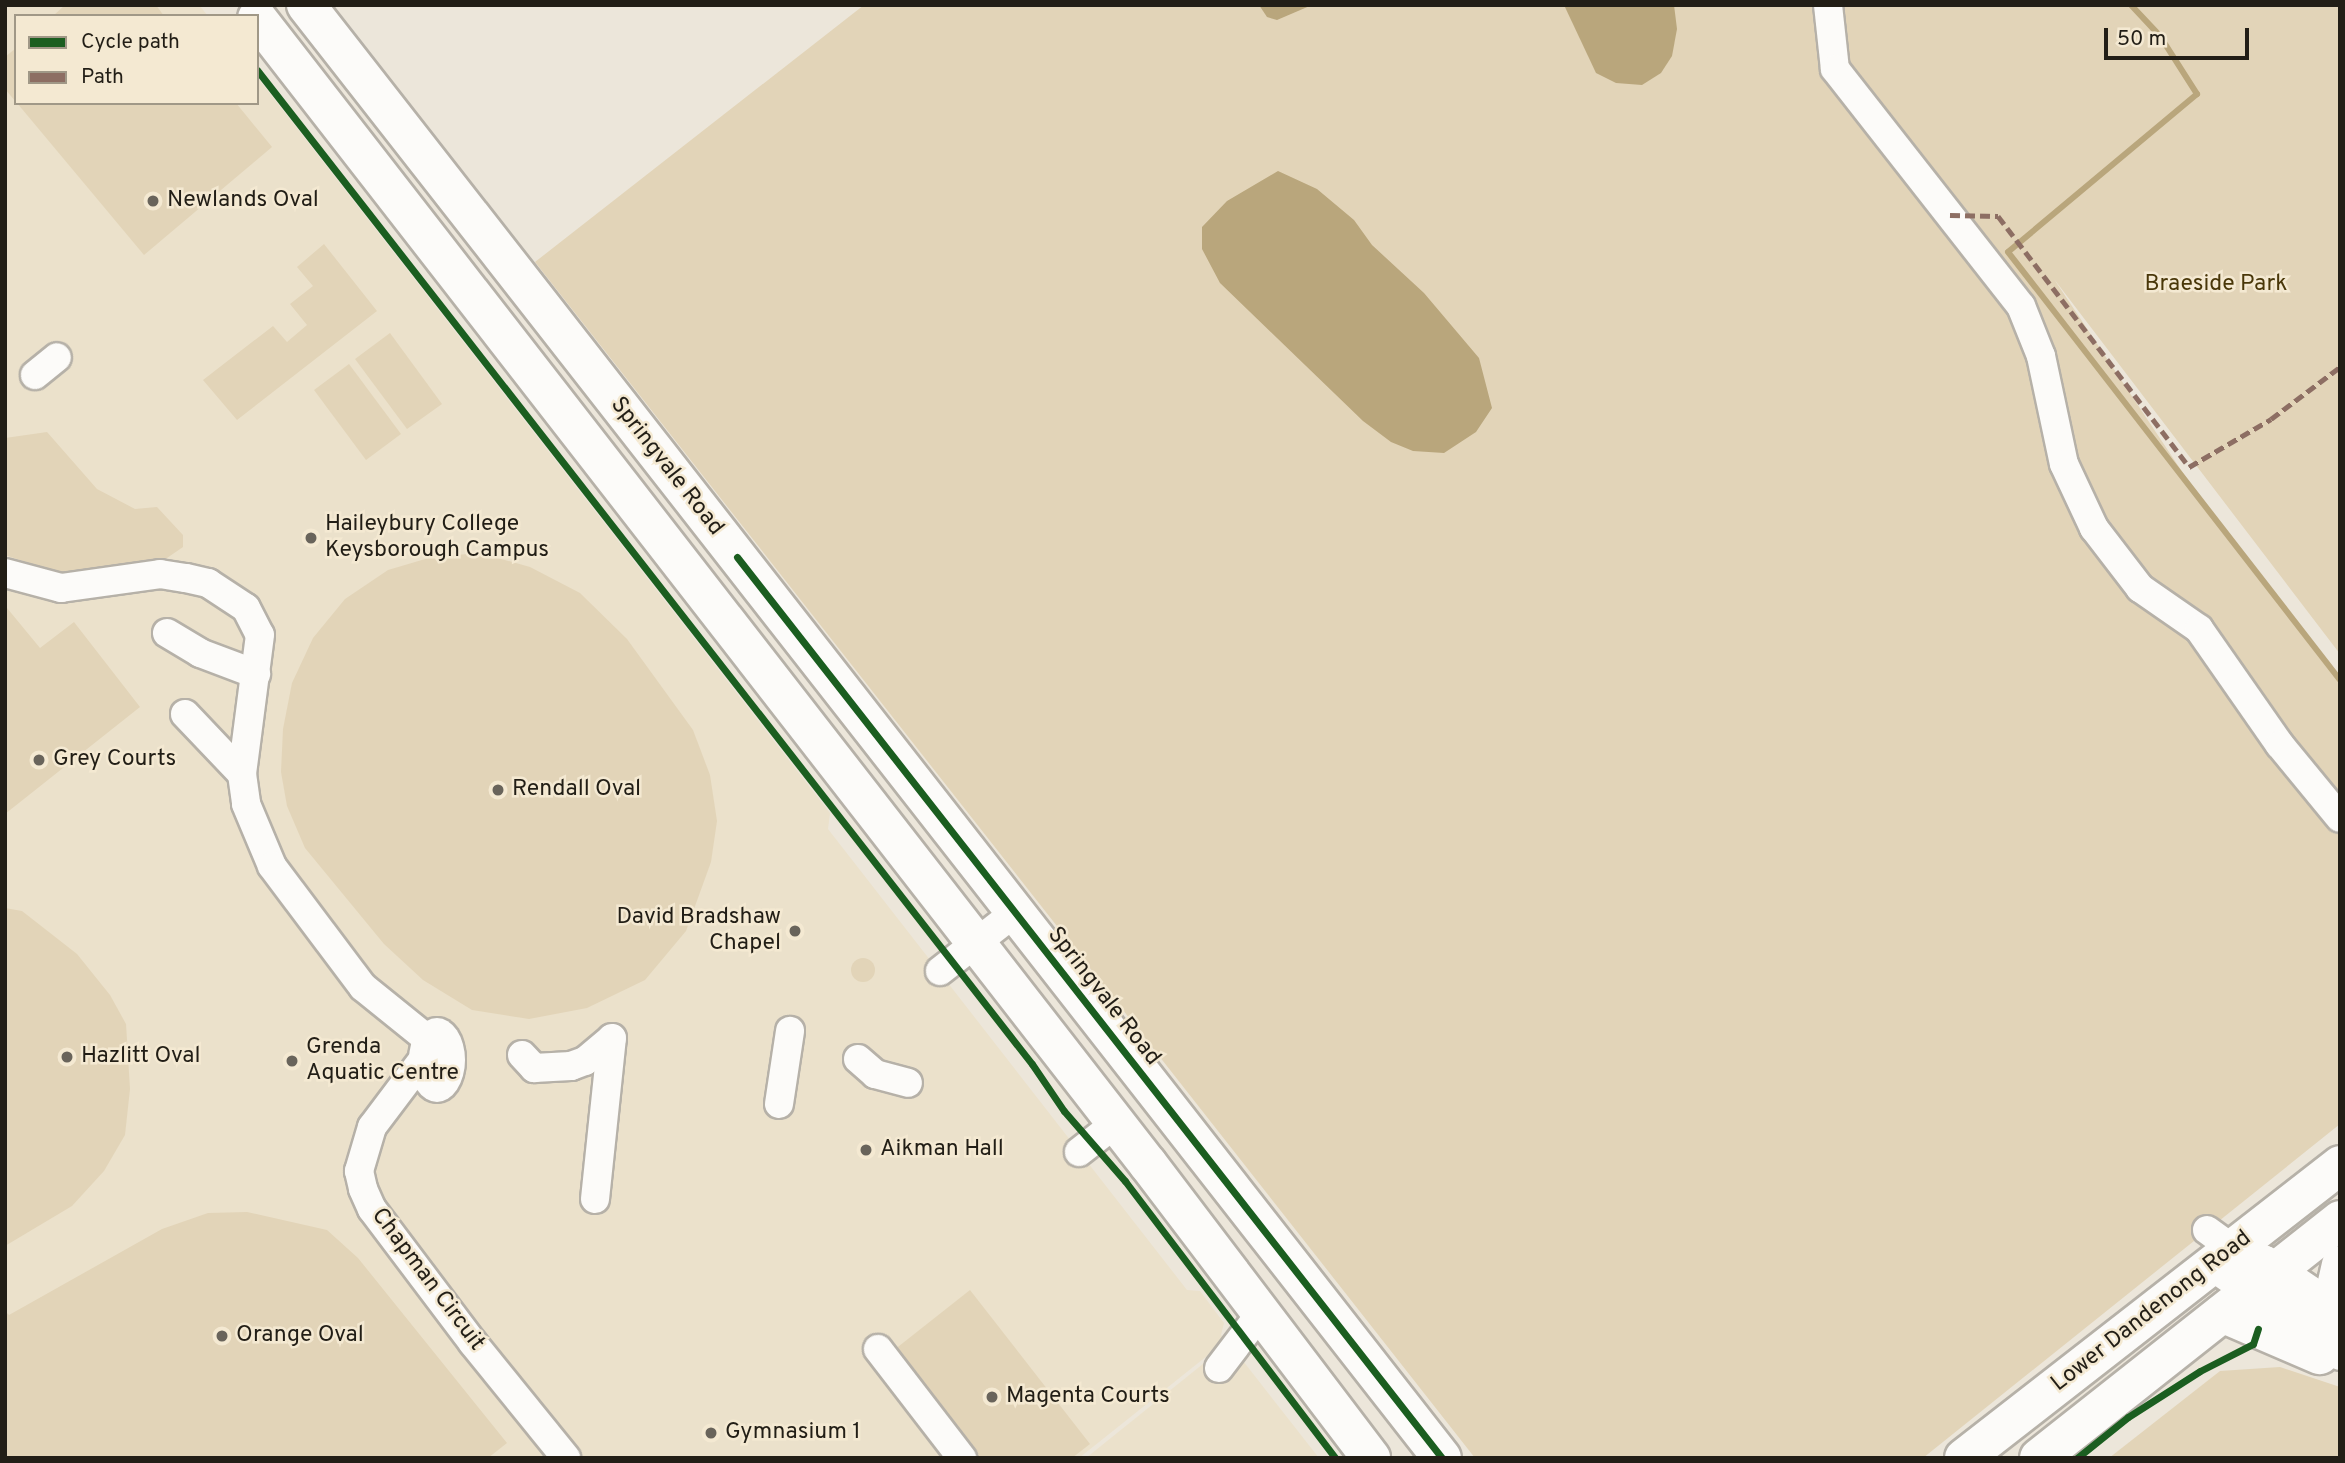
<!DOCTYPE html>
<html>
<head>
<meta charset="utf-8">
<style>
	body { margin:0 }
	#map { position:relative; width:2345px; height:1463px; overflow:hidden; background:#ece6da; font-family:Overpass,sans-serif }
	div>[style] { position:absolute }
	.built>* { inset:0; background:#ebe1cb }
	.green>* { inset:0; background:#e2d4b8 }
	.round { border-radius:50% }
	.water>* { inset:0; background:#b9a67c }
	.stream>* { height:6px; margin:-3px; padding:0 3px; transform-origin:3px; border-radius:3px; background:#b9a67c }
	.roads { filter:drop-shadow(2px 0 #b6b1a8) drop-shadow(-2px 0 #b6b1a8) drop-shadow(0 2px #b6b1a8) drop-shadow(0 -2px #b6b1a8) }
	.minor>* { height:28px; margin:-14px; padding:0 14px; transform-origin:14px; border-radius:14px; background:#fcfbf9 }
	.minor>.ring { margin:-14px; padding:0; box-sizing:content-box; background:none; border:28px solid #fcfbf9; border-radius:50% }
	.major>* { height:37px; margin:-18.5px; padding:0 18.5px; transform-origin:18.5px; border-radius:18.5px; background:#fcfbf9 }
	.highway>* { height:38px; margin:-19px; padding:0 19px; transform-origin:19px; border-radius:19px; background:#fcfbf9 }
	.quiet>* { height:5px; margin-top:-2.5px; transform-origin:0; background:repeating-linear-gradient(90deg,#8d6e63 0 10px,transparent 0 15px) }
	.cycleway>* { height:7px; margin:-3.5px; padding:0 3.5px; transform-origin:3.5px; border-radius:3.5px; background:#1b5e20 }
	.dots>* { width:19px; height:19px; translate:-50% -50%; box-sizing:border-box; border:4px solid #f4e9d2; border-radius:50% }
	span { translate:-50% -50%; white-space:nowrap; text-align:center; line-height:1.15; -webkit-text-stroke:5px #f4e9d2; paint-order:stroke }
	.poi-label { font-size:23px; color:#221e16 }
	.left { translate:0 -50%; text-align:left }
	.right { translate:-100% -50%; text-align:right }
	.park-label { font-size:23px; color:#493709 }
	.street-label { font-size:23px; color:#221e16 }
	.frame { position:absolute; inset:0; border:7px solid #221e16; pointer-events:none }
	.legend { position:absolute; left:14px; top:14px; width:245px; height:91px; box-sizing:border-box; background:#f4e9d2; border:2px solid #a09887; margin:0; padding:9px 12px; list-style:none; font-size:21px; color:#221e16 }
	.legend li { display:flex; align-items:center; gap:14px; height:35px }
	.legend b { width:35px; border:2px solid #a09887 }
	.scale { position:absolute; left:2104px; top:28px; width:145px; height:32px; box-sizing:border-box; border:4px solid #221e16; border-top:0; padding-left:9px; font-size:21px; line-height:24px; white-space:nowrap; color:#221e16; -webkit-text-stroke:5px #f4e9d2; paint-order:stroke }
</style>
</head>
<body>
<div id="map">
	<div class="built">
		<div style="clip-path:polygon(5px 5px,199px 5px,208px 16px,16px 16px,16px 103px,257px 103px,257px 77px,830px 813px,828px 829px,1187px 1290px,1200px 1291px,1224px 1323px,1221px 1335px,1227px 1340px,1079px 1458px,5px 1458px)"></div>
		<div style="clip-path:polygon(1229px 1343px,1319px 1458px,1086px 1458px)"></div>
	</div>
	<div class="green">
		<div style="clip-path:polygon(65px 5px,156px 5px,164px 16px,53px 16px)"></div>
		<div style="clip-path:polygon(864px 5px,2340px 5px,2340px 654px,2054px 279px,2183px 473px,2340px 683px,2340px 1124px,1923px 1458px,1475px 1458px,535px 262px)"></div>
		<div style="clip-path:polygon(16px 48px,16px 102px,5px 89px,5px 57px)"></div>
		<div style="clip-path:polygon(17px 103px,236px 103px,272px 147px,144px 255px)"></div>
		<div style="clip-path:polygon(324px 244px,377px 311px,237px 420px,203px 380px,273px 326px,287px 342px,307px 325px,290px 304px,313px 286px,297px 267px)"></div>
		<div style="clip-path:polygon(390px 333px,442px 404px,407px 429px,355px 359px)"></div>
		<div style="clip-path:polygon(349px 364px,401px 434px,366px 460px,314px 390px)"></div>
		<div style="clip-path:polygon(47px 432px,97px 489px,135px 509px,157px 507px,183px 535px,183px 547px,167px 558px,62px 574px,5px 555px,5px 438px)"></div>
		<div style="clip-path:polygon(480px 553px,530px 567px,580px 593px,627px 639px,693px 730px,710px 775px,717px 821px,711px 862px,686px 931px,645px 980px,587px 1008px,529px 1019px,472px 1010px,423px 980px,384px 944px,305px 848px,287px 806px,281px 772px,283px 729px,292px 683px,313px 638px,345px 599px,388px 570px,432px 557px)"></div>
		<div style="clip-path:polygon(7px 608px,40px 648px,74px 622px,140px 707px,5px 814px)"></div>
		<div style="clip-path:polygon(5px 908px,22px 911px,77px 954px,110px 995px,126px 1024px,130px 1089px,125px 1135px,104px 1171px,72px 1206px,5px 1246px)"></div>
		<div class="round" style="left:851px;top:958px;width:24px;height:24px"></div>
		<div style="clip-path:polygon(247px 1212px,327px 1230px,358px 1258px,507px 1443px,488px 1458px,5px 1458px,5px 1311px,9px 1315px,162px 1229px,208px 1213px)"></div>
		<div style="clip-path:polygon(970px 1290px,1090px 1444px,1072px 1458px,979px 1458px,894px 1350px)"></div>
		<div style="clip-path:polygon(2280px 1367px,2340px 1387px,2340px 1458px,2109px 1458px,2220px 1371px)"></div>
	</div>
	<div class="water">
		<div style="clip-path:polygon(1259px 5px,1312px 5px,1277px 20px,1267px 17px)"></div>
		<div style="clip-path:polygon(1564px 5px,1674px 5px,1677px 29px,1672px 56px,1661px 73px,1642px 85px,1616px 83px,1596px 73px)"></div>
		<div style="clip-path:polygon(1278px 171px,1317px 189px,1354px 220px,1372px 245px,1424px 293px,1479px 358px,1492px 408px,1476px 432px,1444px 453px,1413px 451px,1391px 442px,1363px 421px,1220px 283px,1202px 249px,1202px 227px,1227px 201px)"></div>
	</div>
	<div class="stream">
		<div style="left:2131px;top:5px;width:42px;rotate:46.9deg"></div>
		<div style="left:2160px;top:36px;width:69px;rotate:57.5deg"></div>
		<div style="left:2197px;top:94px;width:246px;rotate:140.1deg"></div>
		<div style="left:2008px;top:252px;width:542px;rotate:52.2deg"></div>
	</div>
	<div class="roads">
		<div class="minor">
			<div style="left:1828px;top:5px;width:64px;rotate:83.8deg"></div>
			<div style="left:1835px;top:69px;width:301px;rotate:51.9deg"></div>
			<div style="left:2021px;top:306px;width:54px;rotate:68.2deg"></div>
			<div style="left:2041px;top:356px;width:110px;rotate:78deg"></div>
			<div style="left:2064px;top:464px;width:71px;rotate:64.9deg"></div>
			<div style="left:2094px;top:528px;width:76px;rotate:52.5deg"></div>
			<div style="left:2140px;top:588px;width:72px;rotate:34.8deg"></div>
			<div style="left:2199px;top:629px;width:141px;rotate:55.1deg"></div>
			<div style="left:2280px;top:745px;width:94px;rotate:50.6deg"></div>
			<div style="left:35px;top:375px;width:28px;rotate:-39deg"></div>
			<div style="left:5px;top:573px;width:58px;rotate:15deg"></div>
			<div style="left:61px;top:588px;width:100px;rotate:-8deg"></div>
			<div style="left:160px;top:574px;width:26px;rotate:9deg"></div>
			<div style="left:186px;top:578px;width:23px;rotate:13deg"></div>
			<div style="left:208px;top:583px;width:45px;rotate:33.3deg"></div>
			<div style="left:246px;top:608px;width:30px;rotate:63deg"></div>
			<div style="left:260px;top:635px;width:140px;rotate:97.4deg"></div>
			<div style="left:242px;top:774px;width:30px;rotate:82deg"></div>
			<div style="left:246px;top:804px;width:67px;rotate:67.2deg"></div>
			<div style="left:272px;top:866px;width:151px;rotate:53.1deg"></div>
			<div style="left:363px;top:987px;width:80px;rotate:38.9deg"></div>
			<div style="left:167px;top:633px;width:39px;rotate:31deg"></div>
			<div style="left:200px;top:653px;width:60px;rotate:20.6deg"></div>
			<div style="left:185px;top:714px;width:83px;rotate:46.5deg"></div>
			<div style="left:940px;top:971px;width:93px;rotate:-38deg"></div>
			<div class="ring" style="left:423px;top:1032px;width:-4px;height:-4px"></div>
			<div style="left:427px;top:1054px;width:91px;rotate:127deg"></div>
			<div style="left:372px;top:1127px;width:46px;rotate:106.5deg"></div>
			<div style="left:359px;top:1171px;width:18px;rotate:77deg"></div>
			<div style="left:363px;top:1189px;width:22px;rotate:66deg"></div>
			<div style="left:372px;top:1209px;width:168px;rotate:53deg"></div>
			<div style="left:473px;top:1343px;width:148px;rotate:51deg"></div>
			<div style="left:522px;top:1055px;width:18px;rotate:47deg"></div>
			<div style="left:534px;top:1068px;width:37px;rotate:-3deg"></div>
			<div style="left:571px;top:1066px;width:15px;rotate:-20deg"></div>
			<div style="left:585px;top:1061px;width:35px;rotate:-40deg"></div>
			<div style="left:858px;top:1059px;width:23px;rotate:41deg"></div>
			<div style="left:875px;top:1074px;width:34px;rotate:15deg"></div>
			<div style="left:779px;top:1104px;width:74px;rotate:-81.4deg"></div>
			<div style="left:1079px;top:1152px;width:47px;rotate:-38.1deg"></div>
			<div style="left:595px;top:1199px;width:162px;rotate:-84deg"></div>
			<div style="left:2207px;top:1230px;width:32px;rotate:36deg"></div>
			<div style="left:878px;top:1349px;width:138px;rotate:52.4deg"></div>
			<div style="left:1219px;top:1368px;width:68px;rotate:-52.8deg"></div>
		</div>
		<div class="major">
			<div style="left:2233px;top:1249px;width:34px;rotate:26deg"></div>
			<div style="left:2264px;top:1264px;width:92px;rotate:33.9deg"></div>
			<div style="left:2215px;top:1263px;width:153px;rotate:35.1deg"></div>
			<div style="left:2330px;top:1308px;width:45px;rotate:-77.2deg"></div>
			<div style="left:2221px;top:1313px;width:107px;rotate:23.2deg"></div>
		</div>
		<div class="highway">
			<div style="left:306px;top:5px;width:1844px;rotate:51.98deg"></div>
			<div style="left:257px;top:18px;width:1452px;rotate:52.14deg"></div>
			<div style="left:1148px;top:1164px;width:369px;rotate:52.8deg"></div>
			<div style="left:1964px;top:1458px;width:477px;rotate:-37.9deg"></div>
			<div style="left:2039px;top:1458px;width:384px;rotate:-38.3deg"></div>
		</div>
	</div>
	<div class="quiet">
		<div style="left:1950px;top:215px;width:48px;rotate:1.2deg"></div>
		<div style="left:1998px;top:216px;width:315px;rotate:52.7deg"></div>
		<div style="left:2189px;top:467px;width:95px;rotate:-30.3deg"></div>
		<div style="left:2271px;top:419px;width:86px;rotate:-37deg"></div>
	</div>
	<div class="cycleway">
		<div style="left:257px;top:70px;width:1260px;rotate:52.06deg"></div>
		<div style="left:1032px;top:1064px;width:57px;rotate:55.8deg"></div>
		<div style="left:1064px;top:1111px;width:93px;rotate:48.9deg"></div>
		<div style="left:1125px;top:1181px;width:348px;rotate:52.8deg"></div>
		<div style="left:737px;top:557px;width:1144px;rotate:51.96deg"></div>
		<div style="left:2077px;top:1458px;width:65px;rotate:-38.8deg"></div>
		<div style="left:2128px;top:1417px;width:85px;rotate:-32.6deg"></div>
		<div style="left:2200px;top:1371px;width:59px;rotate:-27deg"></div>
		<div style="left:2253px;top:1344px;width:16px;rotate:-72deg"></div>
	</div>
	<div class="dots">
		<div style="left:153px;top:201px;background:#69645b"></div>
		<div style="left:311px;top:538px;background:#69645b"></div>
		<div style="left:39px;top:760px;background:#69645b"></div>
		<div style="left:498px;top:790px;background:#69645b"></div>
		<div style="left:795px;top:931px;background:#69645b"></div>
		<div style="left:67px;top:1057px;background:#69645b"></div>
		<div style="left:292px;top:1061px;background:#69645b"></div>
		<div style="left:866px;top:1150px;background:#69645b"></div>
		<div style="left:222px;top:1336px;background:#69645b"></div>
		<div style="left:992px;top:1397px;background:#69645b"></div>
		<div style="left:711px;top:1433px;background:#69645b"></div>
	</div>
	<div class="poi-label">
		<span class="left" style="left:167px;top:201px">Newlands Oval</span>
		<span class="left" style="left:325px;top:538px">Haileybury College<br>Keysborough Campus</span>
		<span class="left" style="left:53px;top:760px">Grey Courts</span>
		<span class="left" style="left:512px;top:790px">Rendall Oval</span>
		<span class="right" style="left:781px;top:931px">David Bradshaw<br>Chapel</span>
		<span class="left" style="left:306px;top:1061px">Grenda<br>Aquatic Centre</span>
		<span class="left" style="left:81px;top:1057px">Hazlitt Oval</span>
		<span class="left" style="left:880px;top:1150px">Aikman Hall</span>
		<span class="left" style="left:236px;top:1336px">Orange Oval</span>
		<span class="left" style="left:1006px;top:1397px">Magenta Courts</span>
		<span class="left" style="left:725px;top:1433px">Gymnasium 1</span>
	</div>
	<div class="park-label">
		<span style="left:2216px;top:285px">Braeside Park</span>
	</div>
	<div class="street-label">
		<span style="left:666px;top:467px;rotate:52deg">Springvale Road</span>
		<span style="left:1103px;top:997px;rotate:52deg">Springvale Road</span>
		<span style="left:427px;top:1280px;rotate:53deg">Chapman Circuit</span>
		<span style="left:2152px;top:1312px;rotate:-38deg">Lower Dandenong Road</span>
	</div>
	<div class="frame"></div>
	<ul class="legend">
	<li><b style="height:9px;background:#1b5e20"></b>Cycle path</li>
	<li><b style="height:9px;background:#8d6e63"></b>Path</li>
	</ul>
	<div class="scale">50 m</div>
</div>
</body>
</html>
